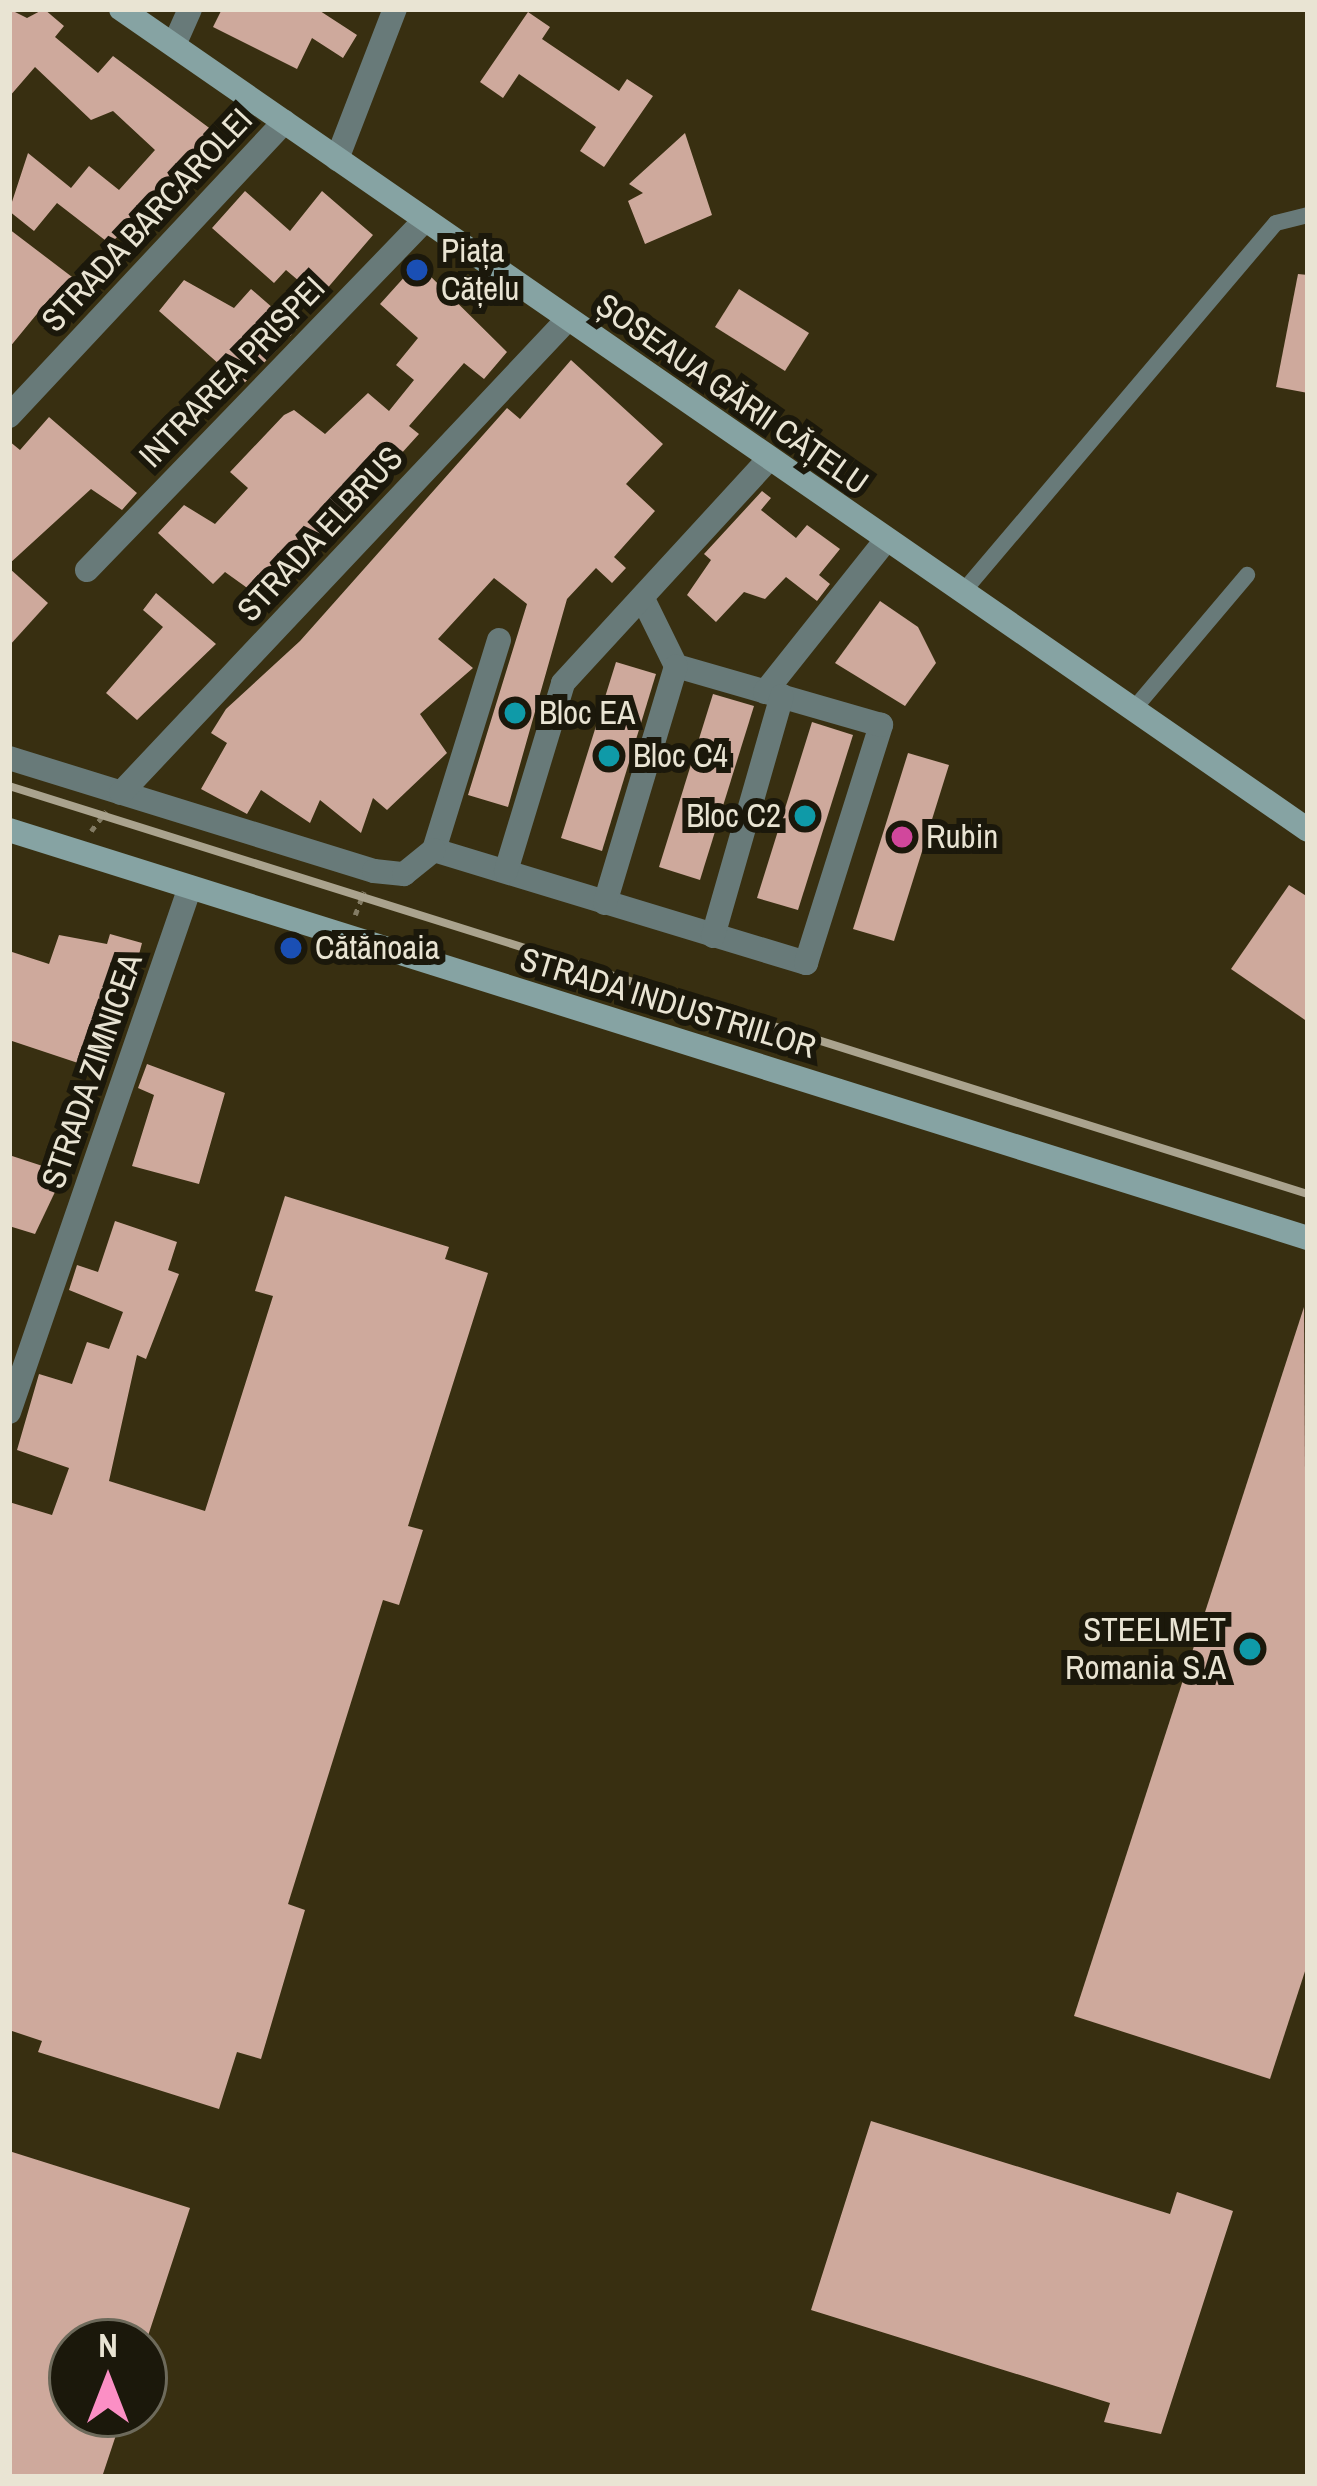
<!DOCTYPE html>
<html>
<head>
<meta charset="utf-8">
<style>
	body { margin:0 }
	#map { position:relative; width:1317px; height:2486px; overflow:hidden; background:#382f11; font-family:"Archivo Narrow",sans-serif }
	div>[style] { position:absolute }
	.building>* { inset:0; background:#cea99c }
	.path>* { height:4.5px; margin-top:-2.25px; transform-origin:0; background:repeating-linear-gradient(90deg,#837b63 0 6px,transparent 0 12px) }
	.lane>* { height:16px; margin:-8px; padding:0 8px; transform-origin:8px; border-radius:8px; background:#687a79 }
	.street>* { height:24px; margin:-12px; padding:0 12px; transform-origin:12px; border-radius:12px; background:#687a79 }
	.secondary>* { height:24px; margin:-12px; padding:0 12px; transform-origin:12px; border-radius:12px; background:#86a3a3 }
	.rail>* { height:8px; margin:-4px; padding:0 4px; transform-origin:4px; border-radius:4px; background:#aaa38e }
	.dots>* { width:33px; height:33px; translate:-50% -50%; box-sizing:border-box; border:6px solid #1b180b; border-radius:50% }
	span { translate:-50% -50%; white-space:nowrap; text-align:center; line-height:1.15; -webkit-text-stroke:12px #1b180b; paint-order:stroke }
	.street-label { font-size:33px; color:#e9e4d3 }
	.poi-label { font-size:33px; color:#e9e4d3 }
	.left { translate:0 -50%; text-align:left }
	.right { translate:-100% -50%; text-align:right }
	.frame { position:absolute; inset:0; border:12px solid #e9e4d3; pointer-events:none }
	.north { position:absolute; left:48px; top:2318px; width:120px; height:120px; box-sizing:border-box; background:#1b180b; border:3px solid #6d6a5b; border-radius:50%; rotate:0deg; font-size:33px; font-weight:700; line-height:48px; text-align:center; color:#e9e4d3 }
	.north::after { content:''; display:block; margin:auto; width:42px; height:54px; background:#fb8fc5; clip-path:polygon(50% 0,100% 100%,50% 72%,0 100%) }
</style>
</head>
<body>
<div id="map">
	<div class="building">
		<div style="clip-path:polygon(9px 9px,27px 18px,44px 9px,64px 26px,55px 37px,98px 73px,113px 56px,220px 136px,110px 244px,57px 203px,34px 231px,9px 211px,28px 153px,71px 188px,89px 166px,119px 190px,155px 150px,113px 111px,91px 120px,35px 67px,9px 97px)"></div>
		<div style="clip-path:polygon(222px 9px,317px 9px,357px 35px,343px 58px,312px 38px,297px 69px,213px 27px)"></div>
		<div style="clip-path:polygon(528px 12px,550px 27px,542px 39px,619px 91px,627px 79px,653px 96px,604px 167px,580px 151px,596px 127px,519px 74px,503px 98px,480px 82px)"></div>
		<div style="clip-path:polygon(685px 133px,712px 215px,645px 244px,628px 201px,643px 193px,629px 184px)"></div>
		<div style="clip-path:polygon(245px 191px,290px 231px,322px 191px,373px 235px,319px 298px,286px 270px,274px 283px,212px 228px)"></div>
		<div style="clip-path:polygon(9px 229px,80px 283px,66px 301px,50px 298px,9px 348px)"></div>
		<div style="clip-path:polygon(417px 263px,507px 352px,484px 379px,464px 363px,409px 426px,419px 434px,267px 602px,225px 572px,213px 584px,158px 533px,184px 505px,215px 524px,248px 488px,230px 472px,284px 415px,294px 410px,325px 434px,368px 393px,389px 411px,414px 380px,396px 365px,418px 338px,380px 304px)"></div>
		<div style="clip-path:polygon(1298px 274px,1308px 275px,1308px 393px,1276px 387px)"></div>
		<div style="clip-path:polygon(184px 280px,234px 308px,251px 289px,297px 329px,213px 415px,200px 403px,228px 372px,159px 311px)"></div>
		<div style="clip-path:polygon(739px 289px,809px 333px,785px 371px,715px 327px)"></div>
		<div style="clip-path:polygon(571px 360px,663px 444px,626px 484px,655px 511px,614px 557px,626px 568px,612px 583px,596px 568px,567px 599px,508px 807px,468px 795px,527px 604px,494px 578px,438px 639px,473px 668px,420px 714px,447px 753px,387px 810px,373px 798px,361px 833px,320px 800px,310px 823px,261px 790px,247px 814px,201px 789px,227px 743px,211px 733px,226px 709px,300px 641px,507px 408px,520px 419px)"></div>
		<div style="clip-path:polygon(49px 417px,137px 493px,122px 510px,91px 489px,9px 564px,9px 441px,20px 450px)"></div>
		<div style="clip-path:polygon(762px 491px,771px 498px,761px 510px,796px 538px,807px 525px,840px 549px,819px 575px,830px 584px,817px 601px,786px 577px,765px 599px,744px 592px,716px 622px,687px 595px,711px 560px,704px 554px)"></div>
		<div style="clip-path:polygon(9px 568px,48px 603px,9px 646px)"></div>
		<div style="clip-path:polygon(156px 593px,216px 644px,137px 720px,106px 693px,163px 627px,143px 610px)"></div>
		<div style="clip-path:polygon(880px 601px,918px 627px,936px 663px,905px 706px,835px 663px)"></div>
		<div style="clip-path:polygon(616px 662px,656px 674px,602px 851px,561px 838px)"></div>
		<div style="clip-path:polygon(713px 694px,754px 706px,700px 880px,659px 867px)"></div>
		<div style="clip-path:polygon(812px 722px,853px 735px,798px 910px,757px 898px)"></div>
		<div style="clip-path:polygon(908px 753px,949px 765px,894px 941px,853px 929px)"></div>
		<div style="clip-path:polygon(1289px 885px,1308px 897px,1308px 1022px,1231px 969px)"></div>
		<div style="clip-path:polygon(110px 934px,142px 943px,108px 1073px,9px 1040px,9px 951px,49px 964px,59px 935px,107px 944px)"></div>
		<div style="clip-path:polygon(147px 1064px,225px 1093px,199px 1184px,132px 1166px,154px 1095px,138px 1088px)"></div>
		<div style="clip-path:polygon(9px 1155px,64px 1173px,35px 1234px,9px 1226px)"></div>
		<div style="clip-path:polygon(285px 1196px,449px 1247px,445px 1259px,488px 1273px,408px 1526px,423px 1530px,399px 1605px,383px 1600px,288px 1904px,305px 1910px,261px 2059px,237px 2052px,219px 2109px,38px 2052px,42px 2041px,9px 2030px,9px 1502px,52px 1515px,69px 1468px,17px 1450px,39px 1374px,72px 1384px,87px 1342px,109px 1349px,123px 1312px,69px 1290px,77px 1265px,98px 1272px,115px 1221px,177px 1242px,168px 1270px,179px 1274px,146px 1359px,137px 1355px,109px 1481px,205px 1511px,273px 1296px,255px 1291px)"></div>
		<div style="clip-path:polygon(1304px 1307px,1308px 1962px,1270px 2079px,1074px 2016px)"></div>
		<div style="clip-path:polygon(871px 2121px,1170px 2214px,1177px 2192px,1233px 2211px,1161px 2434px,1104px 2422px,1110px 2403px,811px 2310px)"></div>
		<div style="clip-path:polygon(9px 2151px,190px 2208px,146px 2342px,72px 2342px,72px 2414px,123px 2414px,102px 2477px,9px 2477px)"></div>
	</div>
	<div class="path">
		<div style="left:91px;top:831px;width:25px;rotate:-53deg"></div>
		<div style="left:355px;top:915px;width:25px;rotate:-69deg"></div>
	</div>
	<div class="lane">
		<div style="left:962px;top:593px;width:485px;rotate:-49.7deg"></div>
		<div style="left:1276px;top:223px;width:33px;rotate:-14deg"></div>
		<div style="left:1133px;top:710px;width:177px;rotate:-49.8deg"></div>
	</div>
	<div class="street">
		<div style="left:174px;top:45px;width:39px;rotate:-66deg"></div>
		<div style="left:337px;top:159px;width:161px;rotate:-68.9deg"></div>
		<div style="left:9px;top:416px;width:403px;rotate:-46.9deg"></div>
		<div style="left:87px;top:570px;width:487px;rotate:-46deg"></div>
		<div style="left:499px;top:640px;width:220px;rotate:107.2deg"></div>
		<div style="left:434px;top:850px;width:389px;rotate:16.9deg"></div>
		<div style="left:806px;top:963px;width:250px;rotate:-72.5deg"></div>
		<div style="left:881px;top:725px;width:213px;rotate:-163.9deg"></div>
		<div style="left:676px;top:666px;width:72px;rotate:-116.2deg"></div>
		<div style="left:765px;top:692px;width:194px;rotate:-51.5deg"></div>
		<div style="left:9px;top:758px;width:382px;rotate:17.2deg"></div>
		<div style="left:374px;top:871px;width:30px;rotate:6deg"></div>
		<div style="left:404px;top:874px;width:38px;rotate:-39deg"></div>
		<div style="left:121px;top:793px;width:650px;rotate:-46.68deg"></div>
		<div style="left:506px;top:871px;width:196px;rotate:-73.1deg"></div>
		<div style="left:563px;top:683px;width:304px;rotate:-47.4deg"></div>
		<div style="left:605px;top:903px;width:247px;rotate:-73.3deg"></div>
		<div style="left:713px;top:936px;width:250px;rotate:-74deg"></div>
		<div style="left:9px;top:1412px;width:555px;rotate:-70.98deg"></div>
	</div>
	<div class="secondary">
		<div style="left:121px;top:9px;width:1443px;rotate:34.67deg"></div>
		<div style="left:9px;top:830px;width:1362px;rotate:17.44deg"></div>
	</div>
	<div class="rail">
		<div style="left:9px;top:786px;width:1362px;rotate:17.44deg"></div>
	</div>
	<div class="dots">
		<div style="left:417px;top:270px;background:#1a4fb4"></div>
		<div style="left:515px;top:713px;background:#0f9aa8"></div>
		<div style="left:609px;top:756px;background:#0f9aa8"></div>
		<div style="left:805px;top:816px;background:#0f9aa8"></div>
		<div style="left:902px;top:837px;background:#d1479c"></div>
		<div style="left:291px;top:948px;background:#1a4fb4"></div>
		<div style="left:1250px;top:1649px;background:#0f9aa8"></div>
	</div>
	<div class="street-label">
		<span style="left:147px;top:220px;rotate:-47deg">STRADA BARCAROLEI</span>
		<span style="left:232px;top:372px;rotate:-46deg">INTRAREA PRISPEI</span>
		<span style="left:732px;top:394px;rotate:35deg">ȘOSEAUA GĂRII CĂȚELU</span>
		<span style="left:320px;top:534px;rotate:-47deg">STRADA ELBRUS</span>
		<span style="left:668px;top:1003px;rotate:17deg">STRADA INDUSTRIILOR</span>
		<span style="left:92px;top:1071px;rotate:-71deg">STRADA ZIMNICEA</span>
	</div>
	<div class="poi-label">
		<span class="left" style="left:441px;top:270px">Piața<br>Cățelu</span>
		<span class="left" style="left:539px;top:713px">Bloc EA</span>
		<span class="left" style="left:633px;top:756px">Bloc C4</span>
		<span class="right" style="left:781px;top:816px">Bloc C2</span>
		<span class="left" style="left:926px;top:837px">Rubin</span>
		<span class="left" style="left:315px;top:948px">Cătănoaia</span>
		<span class="right" style="left:1226px;top:1649px">STEELMET<br>Romania S.A</span>
	</div>
	<div class="frame"></div>
	<div class="north">N</div>
</div>
</body>
</html>
